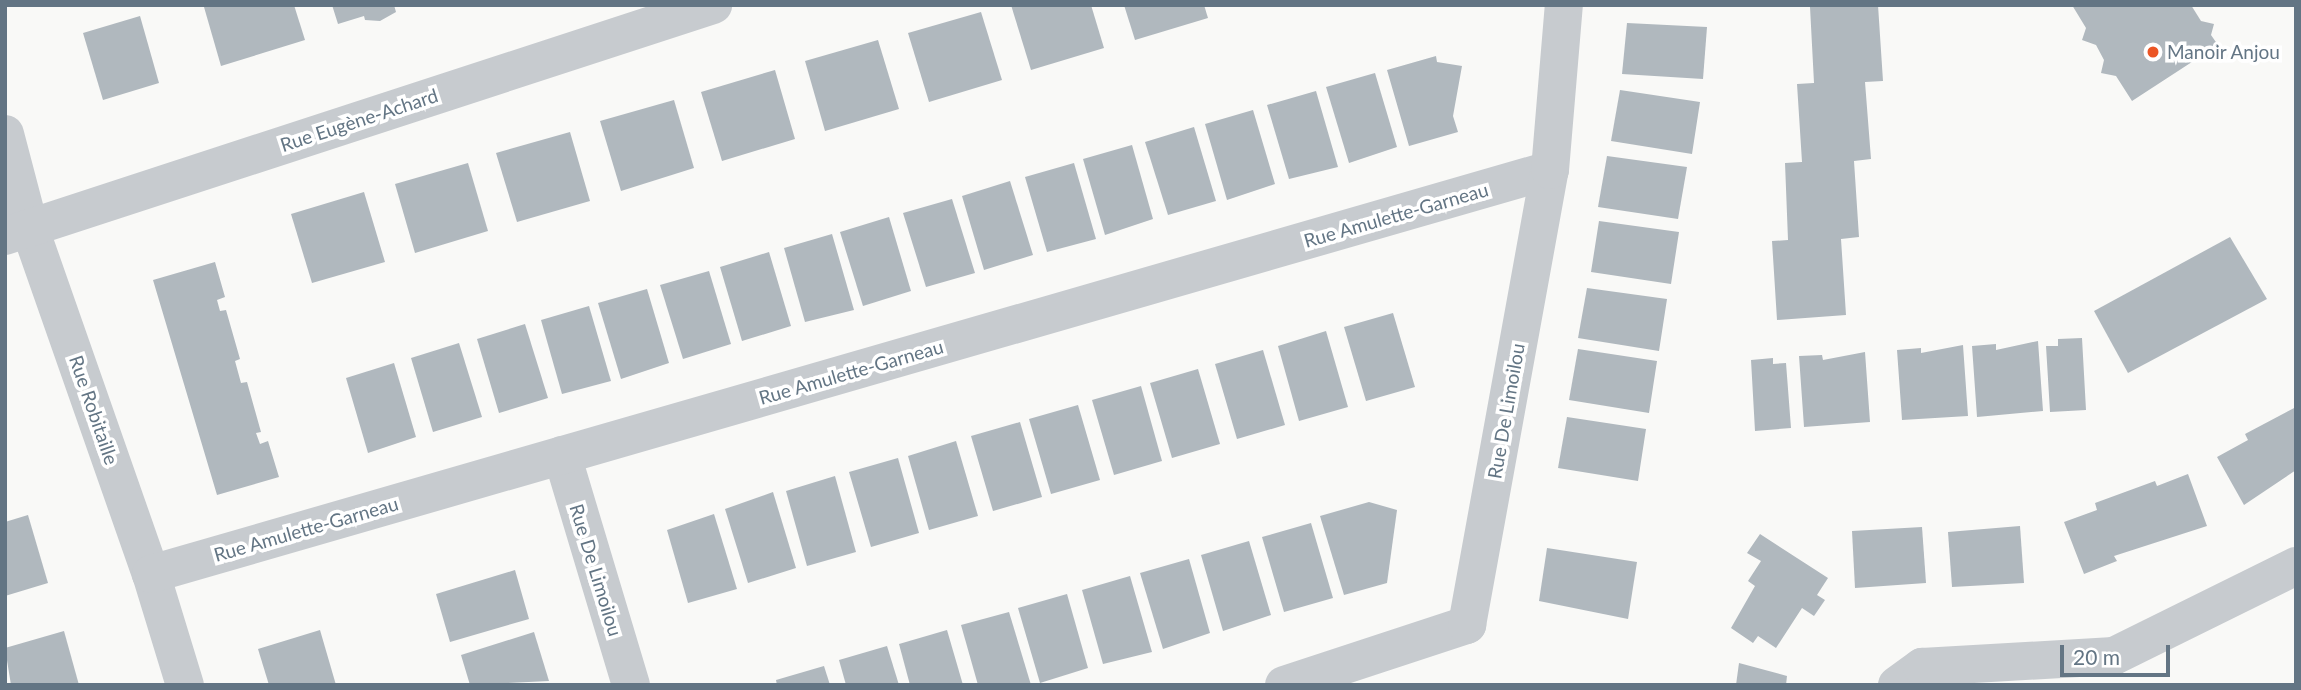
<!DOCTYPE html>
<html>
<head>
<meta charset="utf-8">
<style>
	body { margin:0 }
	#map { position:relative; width:2301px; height:690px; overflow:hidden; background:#f9f9f7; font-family:Lato,sans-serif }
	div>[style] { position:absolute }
	.building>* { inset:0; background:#b0b8be }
	.minor>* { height:38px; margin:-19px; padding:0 19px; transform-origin:19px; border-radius:19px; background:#c7cbcf }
	.dots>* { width:19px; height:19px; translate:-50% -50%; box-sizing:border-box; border:4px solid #fff; border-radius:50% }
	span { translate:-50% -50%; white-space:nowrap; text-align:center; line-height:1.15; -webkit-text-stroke:7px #fff; paint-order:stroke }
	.poi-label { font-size:19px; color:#637584 }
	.left { translate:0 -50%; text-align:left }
	.street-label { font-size:19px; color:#637584 }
	.frame { position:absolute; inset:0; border:7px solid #637584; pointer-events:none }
	.scale { position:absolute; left:2060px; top:645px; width:110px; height:32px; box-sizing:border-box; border:4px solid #637584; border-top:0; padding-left:9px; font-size:21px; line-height:24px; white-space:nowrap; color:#637584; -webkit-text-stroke:5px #fff; paint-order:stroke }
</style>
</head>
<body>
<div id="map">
	<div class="building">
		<div style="clip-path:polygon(211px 5px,294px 5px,305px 40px,221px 66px,204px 7px)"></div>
		<div style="clip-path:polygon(332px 5px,394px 5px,396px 12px,380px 21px,365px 20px,364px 16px,338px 24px)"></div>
		<div style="clip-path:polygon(1011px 5px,1091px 5px,1104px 48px,1031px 70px)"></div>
		<div style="clip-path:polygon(1124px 5px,1204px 5px,1208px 18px,1135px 40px)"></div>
		<div style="clip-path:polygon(1878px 5px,1883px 81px,1865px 82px,1871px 159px,1854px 161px,1859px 237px,1841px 239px,1846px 315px,1777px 320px,1772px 241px,1788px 240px,1785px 163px,1802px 162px,1797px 84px,1814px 83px,1810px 7px)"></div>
		<div style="clip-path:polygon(2072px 5px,2191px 5px,2201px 21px,2214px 24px,2211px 35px,2218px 45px,2132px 101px,2116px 76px,2101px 73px,2104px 60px,2096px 45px,2082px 40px,2086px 28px)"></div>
		<div style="clip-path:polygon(981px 12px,1002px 80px,929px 102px,908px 33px)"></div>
		<div style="clip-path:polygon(140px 16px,159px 83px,103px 100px,83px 33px)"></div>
		<div style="clip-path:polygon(1627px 23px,1707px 27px,1703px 79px,1622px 74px)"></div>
		<div style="clip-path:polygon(878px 40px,899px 109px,825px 131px,805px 61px)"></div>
		<div style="clip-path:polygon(1436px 56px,1437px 62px,1462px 66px,1453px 116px,1458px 132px,1409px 146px,1387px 70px)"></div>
		<div style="clip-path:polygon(775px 70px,795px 139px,722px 161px,701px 92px)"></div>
		<div style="clip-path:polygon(1375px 73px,1397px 147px,1349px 163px,1326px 87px)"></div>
		<div style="clip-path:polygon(1620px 90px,1700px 102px,1692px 154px,1611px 141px)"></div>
		<div style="clip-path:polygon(1316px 91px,1338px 167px,1289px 179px,1267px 105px)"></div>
		<div style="clip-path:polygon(674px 100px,694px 168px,621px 191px,600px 121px)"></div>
		<div style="clip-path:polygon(1253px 110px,1275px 184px,1227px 200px,1205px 124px)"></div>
		<div style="clip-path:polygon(1194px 127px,1216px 201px,1168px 215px,1145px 142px)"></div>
		<div style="clip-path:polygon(570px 132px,590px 201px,517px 222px,496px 153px)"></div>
		<div style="clip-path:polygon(1132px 145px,1153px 219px,1105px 235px,1083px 159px)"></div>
		<div style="clip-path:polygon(1607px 156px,1687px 167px,1678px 219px,1598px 207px)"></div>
		<div style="clip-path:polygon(468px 163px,488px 231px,415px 253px,395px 184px)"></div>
		<div style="clip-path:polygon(1074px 163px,1096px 239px,1047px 252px,1025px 177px)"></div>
		<div style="clip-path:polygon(1010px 181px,1033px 255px,984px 270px,962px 196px)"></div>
		<div style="clip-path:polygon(364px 192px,385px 262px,312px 283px,291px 214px)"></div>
		<div style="clip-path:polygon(952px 199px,975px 273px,926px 287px,903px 213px)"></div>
		<div style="clip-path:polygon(889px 217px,911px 291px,863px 306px,840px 232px)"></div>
		<div style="clip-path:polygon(1599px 221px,1679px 232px,1671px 284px,1591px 272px)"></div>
		<div style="clip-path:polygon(832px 234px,854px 310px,805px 322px,784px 248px)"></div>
		<div style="clip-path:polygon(2230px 237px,2267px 299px,2128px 373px,2094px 311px)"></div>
		<div style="clip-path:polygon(769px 252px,791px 326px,742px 341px,720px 267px)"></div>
		<div style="clip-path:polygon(215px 262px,225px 297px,217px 300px,220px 311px,226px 310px,240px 359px,235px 361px,241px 383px,247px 382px,261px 432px,256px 433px,260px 444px,268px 441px,279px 477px,217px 495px,153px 280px)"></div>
		<div style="clip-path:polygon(709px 271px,731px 344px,683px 359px,660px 285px)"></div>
		<div style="clip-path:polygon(1587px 288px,1667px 299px,1659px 351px,1578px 338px)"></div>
		<div style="clip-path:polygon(647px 289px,669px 363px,621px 379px,598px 303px)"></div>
		<div style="clip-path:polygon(589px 306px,611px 381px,562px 394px,541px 320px)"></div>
		<div style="clip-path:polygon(1393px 313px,1415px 387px,1366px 401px,1344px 327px)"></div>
		<div style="clip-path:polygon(525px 324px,548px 398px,499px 413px,477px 339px)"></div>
		<div style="clip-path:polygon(1326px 331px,1348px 407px,1299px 421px,1278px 346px)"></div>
		<div style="clip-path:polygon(2082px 338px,2086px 410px,2050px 412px,2046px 346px,2058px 346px,2058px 339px)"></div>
		<div style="clip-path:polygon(2038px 341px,2043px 411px,1977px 417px,1972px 346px,1996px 344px,1996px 350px)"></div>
		<div style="clip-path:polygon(459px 343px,482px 417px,433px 432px,411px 358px)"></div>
		<div style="clip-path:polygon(1963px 345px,1968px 416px,1902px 420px,1897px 350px,1921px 348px,1921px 353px)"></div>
		<div style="clip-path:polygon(1578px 349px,1657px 361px,1649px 413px,1569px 400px)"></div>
		<div style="clip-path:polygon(1263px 350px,1285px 425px,1237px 439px,1215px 364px)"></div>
		<div style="clip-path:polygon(1865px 352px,1870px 422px,1804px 427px,1799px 356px,1822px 355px,1823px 360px)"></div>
		<div style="clip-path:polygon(1773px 358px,1773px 364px,1786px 363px,1791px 428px,1755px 431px,1751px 360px)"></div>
		<div style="clip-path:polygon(394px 363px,416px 437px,368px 453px,346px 378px)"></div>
		<div style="clip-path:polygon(1198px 369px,1220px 444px,1172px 458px,1150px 383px)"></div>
		<div style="clip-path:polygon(1141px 386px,1162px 461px,1114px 475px,1092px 400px)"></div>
		<div style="clip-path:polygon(1078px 405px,1100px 480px,1051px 494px,1029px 419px)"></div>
		<div style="clip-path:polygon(2296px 407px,2296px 470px,2244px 505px,2217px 457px,2248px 440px,2245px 434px)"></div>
		<div style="clip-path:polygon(1567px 417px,1646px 429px,1638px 481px,1558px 468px)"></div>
		<div style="clip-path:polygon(1020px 422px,1042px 497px,993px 511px,971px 436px)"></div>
		<div style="clip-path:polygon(956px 441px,978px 516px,929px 530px,908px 456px)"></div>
		<div style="clip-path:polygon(898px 458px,919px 533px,871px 547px,849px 472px)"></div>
		<div style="clip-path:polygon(2188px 474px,2207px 526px,2114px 556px,2117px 561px,2084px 574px,2064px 522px,2097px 510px,2095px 503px,2155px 481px,2157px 486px)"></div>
		<div style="clip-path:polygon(835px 476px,856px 552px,807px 566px,786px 491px)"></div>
		<div style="clip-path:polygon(773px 492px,796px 568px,748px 583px,725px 509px)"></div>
		<div style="clip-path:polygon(1369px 502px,1397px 510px,1387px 583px,1344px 595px,1320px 516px)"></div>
		<div style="clip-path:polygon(714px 514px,737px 589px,688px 603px,667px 530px)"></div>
		<div style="clip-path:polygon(28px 515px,48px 583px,5px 596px,5px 522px)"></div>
		<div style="clip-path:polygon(1311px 523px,1333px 598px,1284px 612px,1262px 537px)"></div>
		<div style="clip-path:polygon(2020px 526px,2024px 583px,1952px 587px,1948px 532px)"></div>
		<div style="clip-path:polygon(1922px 527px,1926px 583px,1855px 588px,1852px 531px)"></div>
		<div style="clip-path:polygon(1760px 534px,1828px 578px,1817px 595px,1825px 600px,1814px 616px,1802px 608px,1776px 648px,1758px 636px,1753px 643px,1731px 628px,1755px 586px,1748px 581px,1761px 561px,1747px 553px)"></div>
		<div style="clip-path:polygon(1249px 541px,1271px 615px,1223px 631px,1201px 555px)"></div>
		<div style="clip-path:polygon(1547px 548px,1637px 562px,1628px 619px,1539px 601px)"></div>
		<div style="clip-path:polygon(1189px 559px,1210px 633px,1163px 649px,1140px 573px)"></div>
		<div style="clip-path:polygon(515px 570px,529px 619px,450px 642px,436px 594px)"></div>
		<div style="clip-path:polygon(1130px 576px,1152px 652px,1103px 664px,1082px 590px)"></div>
		<div style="clip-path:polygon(1067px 594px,1088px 668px,1040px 683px,1018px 608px)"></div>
		<div style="clip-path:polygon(1009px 612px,1031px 685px,978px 685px,961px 625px)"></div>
		<div style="clip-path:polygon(320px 630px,336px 685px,269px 685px,258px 649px)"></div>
		<div style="clip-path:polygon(947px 630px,963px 685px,910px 685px,899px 644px)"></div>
		<div style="clip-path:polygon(64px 631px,79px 685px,11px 685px,5px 648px)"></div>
		<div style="clip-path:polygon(534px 632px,549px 681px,470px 685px,461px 655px)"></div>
		<div style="clip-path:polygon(887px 646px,899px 685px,846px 685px,839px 660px)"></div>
		<div style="clip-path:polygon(1739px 663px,1787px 676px,1786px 685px,1736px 685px)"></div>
		<div style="clip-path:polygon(824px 666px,830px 685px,777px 685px,776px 680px)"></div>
	</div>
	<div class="minor">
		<div style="left:5px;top:134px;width:98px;rotate:75.3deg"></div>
		<div style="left:30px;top:229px;width:366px;rotate:70.7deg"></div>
		<div style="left:151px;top:574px;width:116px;rotate:73deg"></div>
		<div style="left:5px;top:236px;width:745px;rotate:-18.07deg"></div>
		<div style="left:562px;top:455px;width:240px;rotate:73.3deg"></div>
		<div style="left:151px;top:574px;width:1456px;rotate:-16.11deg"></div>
		<div style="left:1284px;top:685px;width:193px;rotate:-18.2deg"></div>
		<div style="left:1467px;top:625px;width:463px;rotate:-79.7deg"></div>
		<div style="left:1550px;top:170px;width:166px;rotate:-85.2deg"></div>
		<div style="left:1897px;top:685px;width:31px;rotate:-36deg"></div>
		<div style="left:1922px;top:667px;width:192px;rotate:-3.3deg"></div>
		<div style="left:2114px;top:656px;width:203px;rotate:-26.3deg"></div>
	</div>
	<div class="dots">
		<div style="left:2153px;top:52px;background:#eb5525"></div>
	</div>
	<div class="poi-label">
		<span class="left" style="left:2167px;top:52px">Manoir Anjou</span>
	</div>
	<div class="street-label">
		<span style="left:359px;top:120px;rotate:-18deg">Rue Eugène-Achard</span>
		<span style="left:1396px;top:215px;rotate:-16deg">Rue Amulette-Garneau</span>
		<span style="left:851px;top:372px;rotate:-16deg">Rue Amulette-Garneau</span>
		<span style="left:94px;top:410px;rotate:71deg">Rue Robitaille</span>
		<span style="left:1506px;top:411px;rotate:-80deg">Rue De Limoilou</span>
		<span style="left:306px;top:529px;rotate:-16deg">Rue Amulette-Garneau</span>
		<span style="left:596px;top:570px;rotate:73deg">Rue De Limoilou</span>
	</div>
	<div class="frame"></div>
	<div class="scale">20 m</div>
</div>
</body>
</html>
